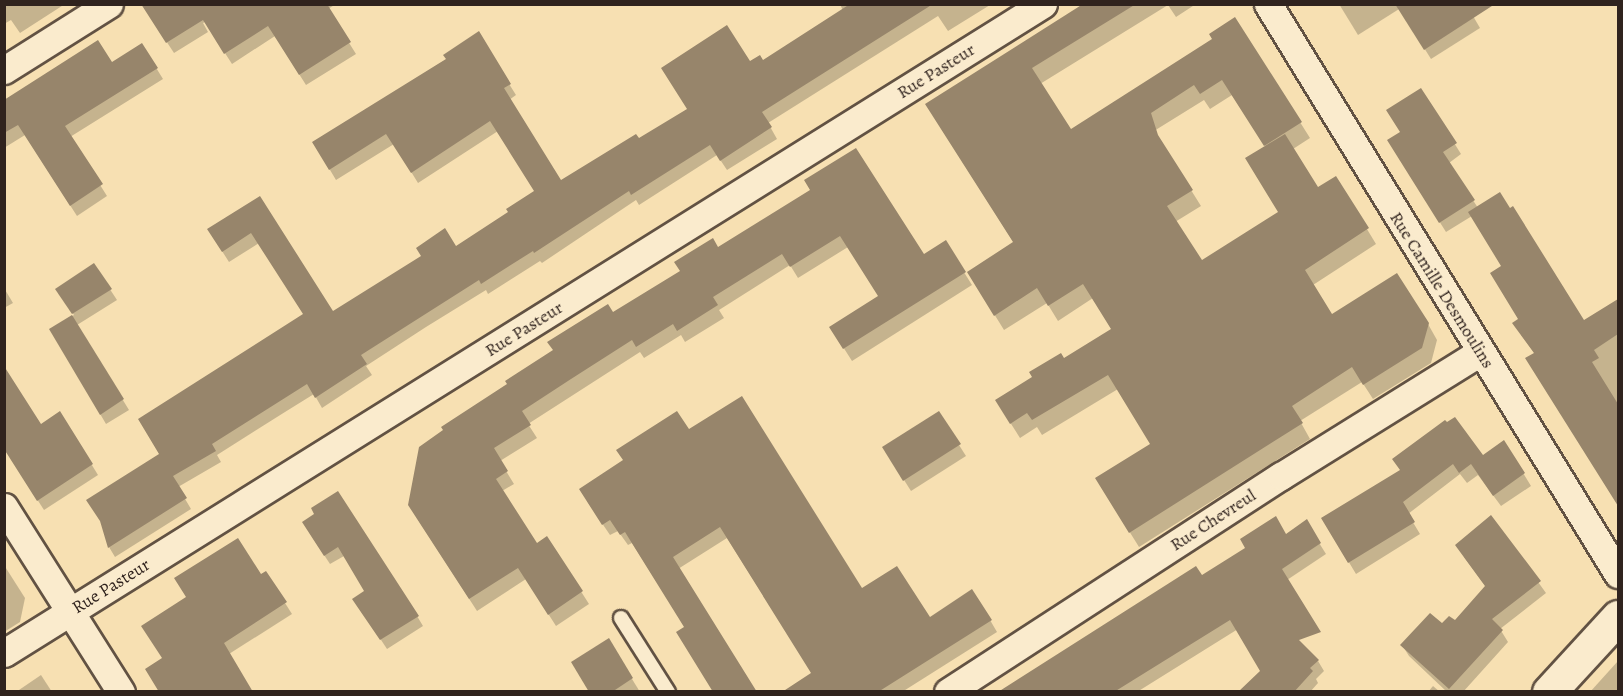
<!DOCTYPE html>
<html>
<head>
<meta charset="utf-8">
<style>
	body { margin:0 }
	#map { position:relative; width:1623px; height:696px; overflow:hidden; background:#f7e0b2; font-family:Alegreya,serif }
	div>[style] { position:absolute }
	.shadow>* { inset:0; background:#0003 }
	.building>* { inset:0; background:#97856b }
	.roads { filter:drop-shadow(2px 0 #625243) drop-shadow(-2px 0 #625243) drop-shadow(0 2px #625243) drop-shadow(0 -2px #625243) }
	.lane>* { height:14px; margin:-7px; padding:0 7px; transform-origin:7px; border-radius:7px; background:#faebcd }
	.street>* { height:27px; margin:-13.5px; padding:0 13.5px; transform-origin:13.5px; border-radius:13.5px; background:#faebcd }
	.secondary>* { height:33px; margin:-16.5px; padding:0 16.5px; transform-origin:16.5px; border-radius:16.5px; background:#faebcd }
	span { translate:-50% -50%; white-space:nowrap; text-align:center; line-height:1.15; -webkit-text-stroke:4.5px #faebcd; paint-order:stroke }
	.street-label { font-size:18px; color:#30231e }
	.frame { position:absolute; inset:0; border:6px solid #30231e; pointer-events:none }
</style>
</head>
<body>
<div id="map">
	<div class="shadow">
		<div style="clip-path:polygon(4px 4px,65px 4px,20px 33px,11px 20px,4px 24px)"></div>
		<div style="clip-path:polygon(194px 4px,336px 4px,328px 9px,356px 54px,306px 85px,275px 36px,232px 64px,205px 22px,203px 23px,208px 32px,174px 53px,153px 21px)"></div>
		<div style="clip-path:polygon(840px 4px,990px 5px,948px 31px,938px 16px,768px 123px,777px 139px,727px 170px,717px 155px,639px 205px,636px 200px,542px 263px,540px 261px,488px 294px,486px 290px,426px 327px,366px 366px,372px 375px,322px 408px,314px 394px,285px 412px,217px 455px,221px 462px,178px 487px,191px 509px,115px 557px,109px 547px,161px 455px,304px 314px,259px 243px,229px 262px,215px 240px,259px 198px,333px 313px,456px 248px,510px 213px,536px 192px,498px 131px,418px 183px,394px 144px,336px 180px,314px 143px,447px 59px,478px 34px,516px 95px,509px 100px,560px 182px,639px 140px,688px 110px,750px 63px,763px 62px,843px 11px)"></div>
		<div style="clip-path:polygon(evenodd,1087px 4px,1196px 4px,1176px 17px,1168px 5px,1040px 84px,1070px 131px,1214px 40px,1235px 19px,1310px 138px,1293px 149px,1318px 189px,1336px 178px,1376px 244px,1313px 285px,1332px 316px,1428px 324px,1437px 340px,1431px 363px,1373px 399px,1362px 382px,1300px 421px,1310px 439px,1139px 547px,1106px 494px,1152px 444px,1118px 389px,1042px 435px,1037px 427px,1020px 438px,1006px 416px,1034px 378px,1112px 330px,1093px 298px,1058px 321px,1047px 303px,1004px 330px,978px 288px,1014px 243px,936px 120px,1087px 4px,1232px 95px,1266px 147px,1279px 213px,1201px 262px,1175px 222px,1201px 206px,1154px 131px,1204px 100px,1210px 109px,1232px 95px)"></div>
		<div style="clip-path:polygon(1339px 4px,1407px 4px,1358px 35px)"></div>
		<div style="clip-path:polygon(1466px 4px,1480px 28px,1431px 59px,1409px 24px)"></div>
		<div style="clip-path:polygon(142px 45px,163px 79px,70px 137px,107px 196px,77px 216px,25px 135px,4px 148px,4px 101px,112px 64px)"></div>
		<div style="clip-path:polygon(1421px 90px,1461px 154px,1449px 163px,1478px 208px,1584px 322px,1618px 303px,1618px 504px,1534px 371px,1535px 354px,1521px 335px,1520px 319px,1503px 267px,1472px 216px,1446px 232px,1395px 151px)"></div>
		<div style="clip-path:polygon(812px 191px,924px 256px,945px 242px,972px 285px,852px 361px,838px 339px,880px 296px,848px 247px,798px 278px,790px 265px,719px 310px,724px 318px,685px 342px,681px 335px,644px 358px,640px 352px,528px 424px,537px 438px,500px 461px,514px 484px,502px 491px,537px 545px,547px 538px,589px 604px,556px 626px,526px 579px,477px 611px,417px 518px,613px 314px)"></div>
		<div style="clip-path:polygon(94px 265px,117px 300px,77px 325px,129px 410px,106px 424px,51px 330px,74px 315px,63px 299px)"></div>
		<div style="clip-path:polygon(4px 288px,13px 303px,4px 308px)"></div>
		<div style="clip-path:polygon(60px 413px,98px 475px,44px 510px,4px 448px)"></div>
		<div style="clip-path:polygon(689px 431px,862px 590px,929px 619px,990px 620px,997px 632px,902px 692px,785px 692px,813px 674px,727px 538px,678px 569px,686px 628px,632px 543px,628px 545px,618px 531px,610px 535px,587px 501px)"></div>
		<div style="clip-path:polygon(1504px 442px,1531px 486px,1501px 506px,1478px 475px,1467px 483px,1460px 474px,1408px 514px,1420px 534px,1356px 574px,1323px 519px,1401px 471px,1483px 457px)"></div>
		<div style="clip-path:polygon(959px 445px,966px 456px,911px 491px,890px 458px)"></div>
		<div style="clip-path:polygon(316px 515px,417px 616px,423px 626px,387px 649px,360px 608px,366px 591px,344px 556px,330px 564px,309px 532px)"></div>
		<div style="clip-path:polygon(1491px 517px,1546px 593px,1500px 629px,1508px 642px,1463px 692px,1447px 692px,1409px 656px,1402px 645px,1442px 626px,1455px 622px,1486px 587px,1464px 557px)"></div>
		<div style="clip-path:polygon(1306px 522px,1326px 554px,1287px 580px,1238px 629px,1137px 692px,1001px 692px,1201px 577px,1285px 536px)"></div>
		<div style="clip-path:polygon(4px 565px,25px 598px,20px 622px,4px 632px)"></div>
		<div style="clip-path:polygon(260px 576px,285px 603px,292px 614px,229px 654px,164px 659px)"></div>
		<div style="clip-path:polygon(608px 640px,640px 692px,591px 692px)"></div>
		<div style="clip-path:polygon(1318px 661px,1324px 671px,1316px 679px,1318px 683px,1310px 692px,1240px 692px)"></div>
		<div style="clip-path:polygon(1618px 661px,1618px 692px,1590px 692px)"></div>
		<div style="clip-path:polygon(41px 675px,52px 692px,16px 692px)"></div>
		<div style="clip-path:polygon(1433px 686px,1440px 692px,1428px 692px)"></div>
	</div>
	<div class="building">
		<div style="clip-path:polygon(141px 4px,327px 4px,351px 42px,299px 75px,268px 26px,224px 54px,203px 20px,166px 43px)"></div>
		<div style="clip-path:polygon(850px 4px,933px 4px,762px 112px,772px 127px,720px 161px,710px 145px,631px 195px,629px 191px,534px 253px,533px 251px,481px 284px,479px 280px,361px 355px,367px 364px,315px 398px,307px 384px,212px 444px,216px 451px,173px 476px,187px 498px,108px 548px,100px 521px,86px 500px,159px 454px,138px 419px,303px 314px,251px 233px,222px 252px,207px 229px,260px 196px,333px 311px,421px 256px,416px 248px,445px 228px,456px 246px,508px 212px,506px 209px,534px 191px,490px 121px,411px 173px,386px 134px,329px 170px,312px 142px,446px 59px,443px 55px,479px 31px,511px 84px,504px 88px,561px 180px,636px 134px,639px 138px,687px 109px,661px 68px,727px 25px,750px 61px,760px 55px,763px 60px)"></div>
		<div style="clip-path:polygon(1083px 4px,1136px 4px,1032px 68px,1071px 129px,1212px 39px,1209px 34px,1235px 17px,1302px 122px,1264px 146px,1222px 80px,1200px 94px,1194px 85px,1151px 113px,1158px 135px,1193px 190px,1167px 206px,1202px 260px,1278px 212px,1245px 158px,1285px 134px,1318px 187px,1336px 176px,1369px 228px,1305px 270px,1332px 314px,1397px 273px,1429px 323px,1422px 348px,1363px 385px,1352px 367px,1292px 406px,1303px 423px,1129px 533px,1095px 478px,1150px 444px,1108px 375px,1032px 420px,1027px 413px,1010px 424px,995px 400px,1032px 377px,1029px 372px,1061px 353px,1064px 358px,1111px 329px,1083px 284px,1048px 306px,1037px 288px,994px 316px,967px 272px,1013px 242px,925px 104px)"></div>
		<div style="clip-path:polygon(1395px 4px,1495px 4px,1424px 50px)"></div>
		<div style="clip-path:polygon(98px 40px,112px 62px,142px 43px,158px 68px,65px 126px,103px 184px,70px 206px,18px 125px,4px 133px,4px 100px)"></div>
		<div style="clip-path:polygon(1421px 88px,1457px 143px,1443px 152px,1475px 200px,1439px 223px,1387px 140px,1400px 132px,1386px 110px)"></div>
		<div style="clip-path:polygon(856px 148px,924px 254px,946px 240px,966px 272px,843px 349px,829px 327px,878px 296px,840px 236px,790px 267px,782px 254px,713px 297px,718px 305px,677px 331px,673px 324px,636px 347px,632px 340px,571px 379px,522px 411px,531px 425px,494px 448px,508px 471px,496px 479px,537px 543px,547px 536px,583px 591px,548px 615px,518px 568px,469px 599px,408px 505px,419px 447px,443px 430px,441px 427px,507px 384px,505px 381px,553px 350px,547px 342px,608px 304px,613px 312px,680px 271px,674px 262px,713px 238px,718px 247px,810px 190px,804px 180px)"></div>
		<div style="clip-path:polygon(1500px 192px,1510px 208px,1513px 206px,1584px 320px,1618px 299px,1618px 334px,1594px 350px,1599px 358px,1592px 362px,1618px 404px,1618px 506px,1525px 358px,1534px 353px,1512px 323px,1518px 319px,1490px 273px,1501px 266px,1468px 212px)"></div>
		<div style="clip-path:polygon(94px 263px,112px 289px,72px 314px,55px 289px)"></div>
		<div style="clip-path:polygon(72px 315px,124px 399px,100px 415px,49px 329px)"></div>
		<div style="clip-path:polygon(4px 366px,41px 424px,60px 411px,93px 464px,37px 501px,4px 449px)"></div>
		<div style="clip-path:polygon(742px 396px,862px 588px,897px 566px,930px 617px,972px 589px,992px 620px,878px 692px,782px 692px,811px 673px,720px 527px,673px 557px,757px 692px,713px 692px,676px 632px,684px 627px,625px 532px,620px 535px,610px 520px,602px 525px,579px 489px,623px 460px,616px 450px,677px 411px,689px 429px)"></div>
		<div style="clip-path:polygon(939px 411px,961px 444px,903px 481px,882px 447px)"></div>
		<div style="clip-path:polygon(1455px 417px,1483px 455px,1504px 440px,1525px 473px,1493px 496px,1471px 464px,1459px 473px,1453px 464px,1403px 502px,1415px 522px,1348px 563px,1321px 518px,1400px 470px,1392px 459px,1445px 420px,1447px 422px)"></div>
		<div style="clip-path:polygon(338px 491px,419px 616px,380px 640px,352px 599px,364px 591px,338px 547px,324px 556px,302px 522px,314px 514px,311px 508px)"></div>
		<div style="clip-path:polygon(1491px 515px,1541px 581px,1492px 619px,1503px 630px,1449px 689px,1400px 645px,1430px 613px,1442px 623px,1449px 616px,1455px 620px,1485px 586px,1455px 545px)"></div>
		<div style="clip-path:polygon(1276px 516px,1286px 534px,1307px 519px,1321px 543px,1282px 569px,1321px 632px,1299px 640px,1319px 660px,1310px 668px,1313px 671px,1294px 692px,1238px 692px,1260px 671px,1230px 620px,1114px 692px,998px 692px,1196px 566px,1202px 575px,1245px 548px,1240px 539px)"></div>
		<div style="clip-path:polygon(238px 538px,261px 574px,266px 571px,287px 602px,224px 643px,253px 692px,159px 692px,145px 669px,162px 658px,141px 626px,186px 597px,174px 578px)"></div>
		<div style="clip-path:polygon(609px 638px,633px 678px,612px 692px,589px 692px,571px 662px)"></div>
	</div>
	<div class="roads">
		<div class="lane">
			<div style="left:621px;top:618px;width:88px;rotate:57.6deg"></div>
		</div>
		<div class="street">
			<div style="left:1268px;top:4px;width:669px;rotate:58.45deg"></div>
			<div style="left:4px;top:70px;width:124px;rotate:-32.2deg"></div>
			<div style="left:4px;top:507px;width:219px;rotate:57.7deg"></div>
			<div style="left:4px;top:653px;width:1225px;rotate:-31.99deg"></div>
			<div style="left:948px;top:692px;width:397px;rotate:-33deg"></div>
			<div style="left:1281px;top:476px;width:234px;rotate:-31.9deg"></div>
		</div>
		<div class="secondary">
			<div style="left:1549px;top:692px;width:102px;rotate:-47.4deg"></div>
		</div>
	</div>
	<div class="street-label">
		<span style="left:936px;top:71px;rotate:-32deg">Rue Pasteur</span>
		<span style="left:1442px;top:290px;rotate:58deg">Rue Camille Desmoulins</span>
		<span style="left:524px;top:329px;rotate:-32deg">Rue Pasteur</span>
		<span style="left:1213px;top:520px;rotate:-33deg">Rue Chevreul</span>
		<span style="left:111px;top:586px;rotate:-32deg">Rue Pasteur</span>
	</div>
	<div class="frame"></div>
</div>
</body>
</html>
